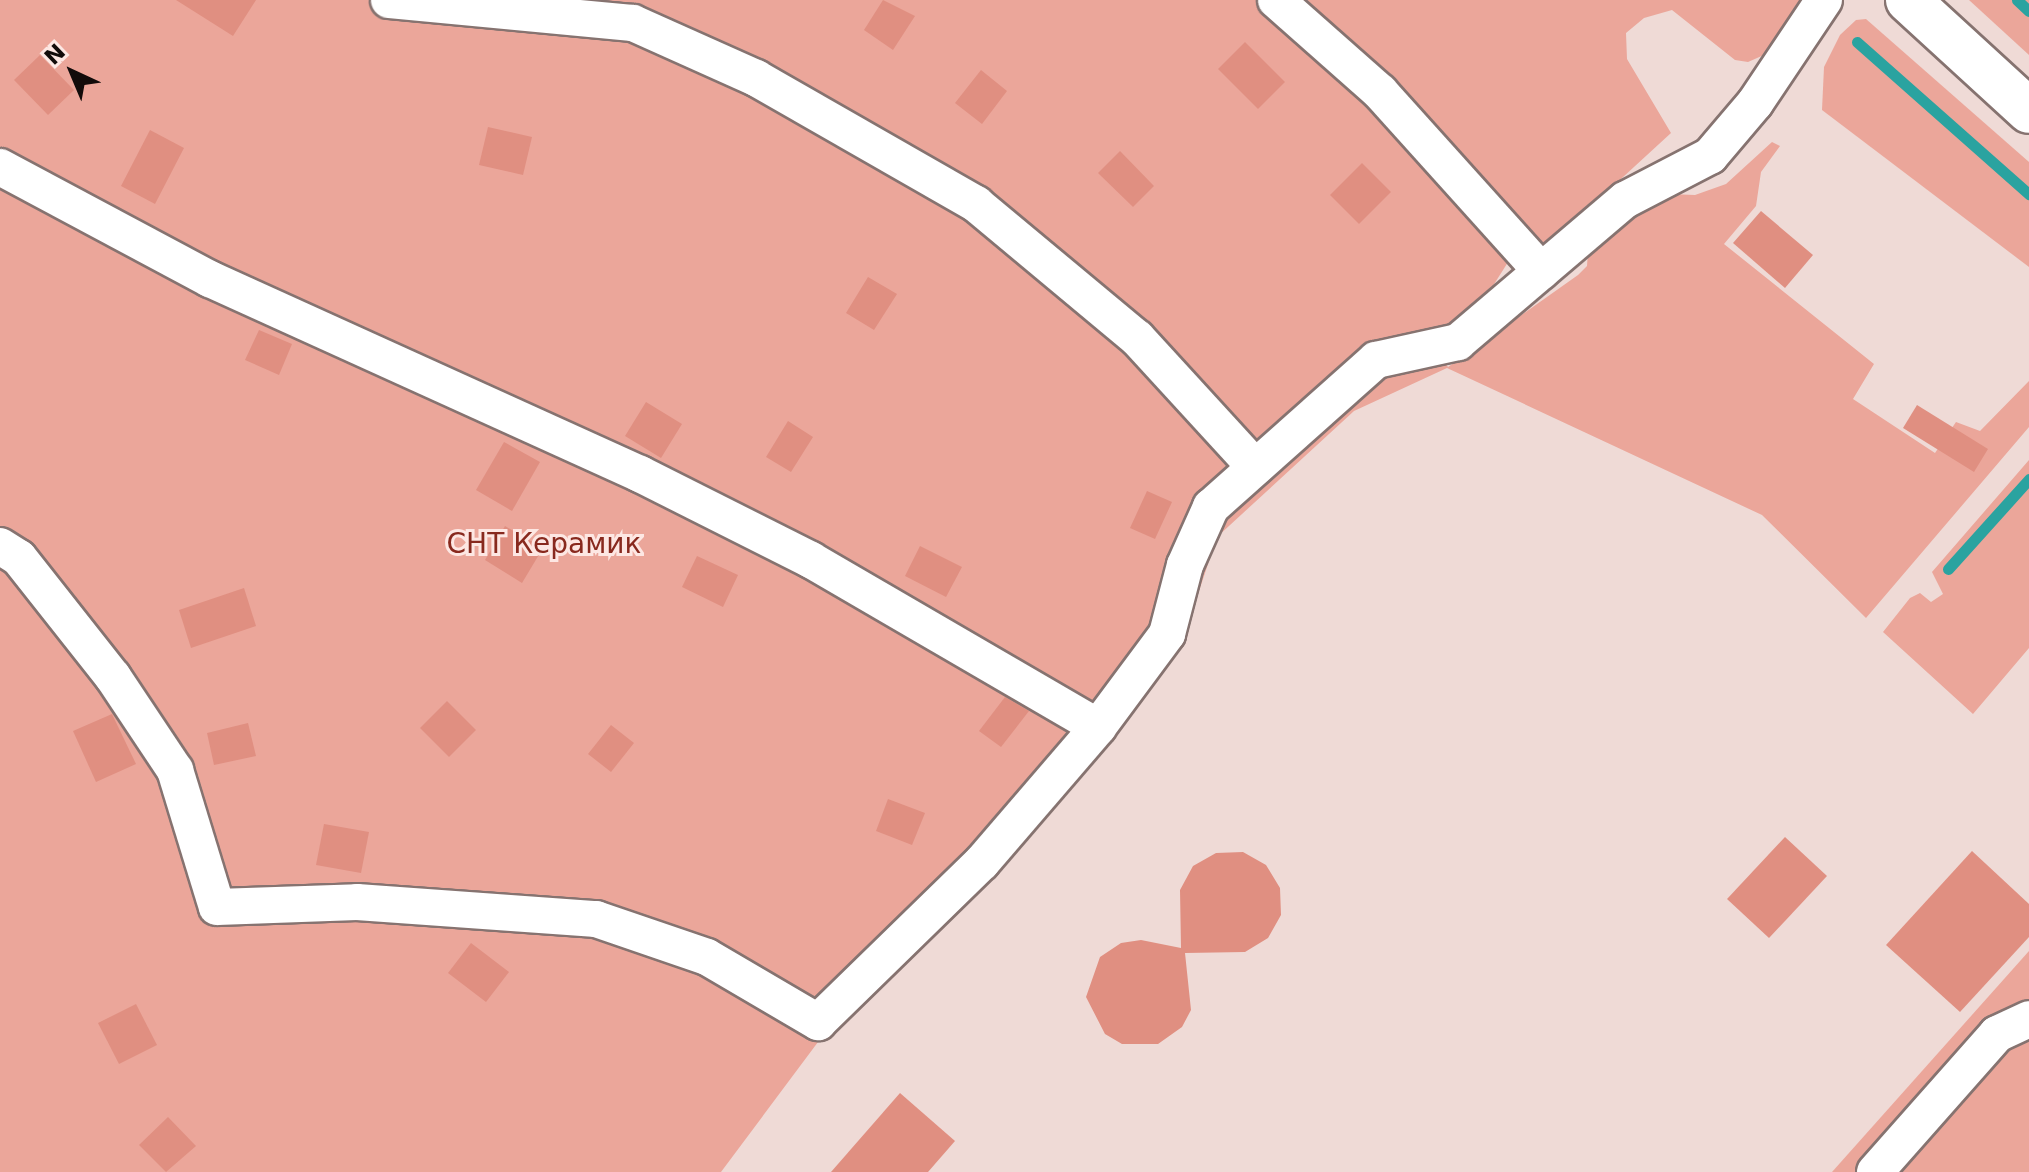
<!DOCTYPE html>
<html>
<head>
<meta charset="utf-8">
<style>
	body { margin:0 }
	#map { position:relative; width:2029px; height:1172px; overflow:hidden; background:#efdad6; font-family:"DejaVu Sans",sans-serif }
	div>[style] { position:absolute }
	.green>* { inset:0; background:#eba69a }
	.stream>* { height:11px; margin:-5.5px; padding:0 5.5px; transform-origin:5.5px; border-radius:5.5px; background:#2aa3a0 }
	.building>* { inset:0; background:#e08f81 }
	.roads { filter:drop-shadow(2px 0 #867370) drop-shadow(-2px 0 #867370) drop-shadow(0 2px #867370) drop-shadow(0 -2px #867370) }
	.minor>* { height:36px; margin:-18px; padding:0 18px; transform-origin:18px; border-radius:18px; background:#fff }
	.secondary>* { height:44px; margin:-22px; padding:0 22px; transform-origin:22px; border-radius:22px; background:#fff }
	span { translate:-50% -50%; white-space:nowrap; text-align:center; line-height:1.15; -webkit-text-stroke:6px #fde7e3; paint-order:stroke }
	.park-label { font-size:28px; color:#88291e }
	.north { position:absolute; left:32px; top:32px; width:80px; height:80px; -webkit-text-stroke:6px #fde7e3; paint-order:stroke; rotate:316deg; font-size:22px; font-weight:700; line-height:32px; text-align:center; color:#120b0a }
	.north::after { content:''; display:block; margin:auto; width:28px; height:36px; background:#120b0a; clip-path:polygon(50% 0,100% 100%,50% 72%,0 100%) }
</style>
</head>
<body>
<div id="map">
	<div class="green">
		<div style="clip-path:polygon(0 0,1802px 0,1773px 51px,1748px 62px,1735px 60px,1672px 10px,1644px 18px,1626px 33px,1627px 59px,1671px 133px,1561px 234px,1542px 243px,1524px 237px,1477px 311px,1430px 341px,1448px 367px,1578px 275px,1587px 266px,1588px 251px,1669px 194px,1695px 195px,1726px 184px,1772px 142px,1780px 146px,1761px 172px,1756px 206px,1724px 244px,1874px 364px,1853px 399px,1935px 453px,1956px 422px,1980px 431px,2029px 381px,2029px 427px,1866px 618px,1762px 515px,1447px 368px,1354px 411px,1217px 537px,1179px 651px,1095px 751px,821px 1038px,721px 1172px,0 1172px)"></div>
		<div style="clip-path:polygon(1969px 0,2029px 0,2029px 55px)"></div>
		<div style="clip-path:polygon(1866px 19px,2029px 162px,2029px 267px,1822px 110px,1824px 67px,1840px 35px,1856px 20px)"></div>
		<div style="clip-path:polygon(2029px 460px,2029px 648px,1973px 714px,1883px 632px,1910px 598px,1920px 593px,1931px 602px,1943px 594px,1932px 572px)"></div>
		<div style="clip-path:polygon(2029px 951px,2029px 1172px,1832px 1172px)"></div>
	</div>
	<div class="stream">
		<div style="left:2017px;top:0;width:16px;rotate:43deg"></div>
		<div style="left:1857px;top:42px;width:230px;rotate:41.5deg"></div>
		<div style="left:1948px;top:569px;width:121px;rotate:-48deg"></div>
	</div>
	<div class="building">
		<div style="clip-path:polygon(176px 0,256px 0,233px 36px)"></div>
		<div style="clip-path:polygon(883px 0,915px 16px,893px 50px,864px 30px)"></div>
		<div style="clip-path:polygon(1245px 42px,1285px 82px,1258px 109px,1218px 69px)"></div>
		<div style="clip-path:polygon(40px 55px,74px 90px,48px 115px,14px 80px)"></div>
		<div style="clip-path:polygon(981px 70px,1007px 91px,982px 124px,955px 103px)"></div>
		<div style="clip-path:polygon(488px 127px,532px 137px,523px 175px,479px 165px)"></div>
		<div style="clip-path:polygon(150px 130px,184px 148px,155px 204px,121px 186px)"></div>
		<div style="clip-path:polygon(1120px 151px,1154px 186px,1133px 207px,1098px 173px)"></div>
		<div style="clip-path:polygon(1362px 163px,1391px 192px,1359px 224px,1330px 195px)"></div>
		<div style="clip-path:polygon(1761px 211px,1813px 255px,1785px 288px,1733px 243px)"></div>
		<div style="clip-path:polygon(868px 277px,897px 294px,874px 330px,846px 313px)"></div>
		<div style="clip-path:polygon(259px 330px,292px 344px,279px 375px,245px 360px)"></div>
		<div style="clip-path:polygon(646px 402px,682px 424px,661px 458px,625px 436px)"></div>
		<div style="clip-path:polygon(1917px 405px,1988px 449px,1974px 472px,1903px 428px)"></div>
		<div style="clip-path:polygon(788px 421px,813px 437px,791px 472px,766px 457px)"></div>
		<div style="clip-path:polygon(504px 442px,540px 462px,512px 511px,476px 490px)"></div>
		<div style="clip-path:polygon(1147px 491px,1172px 502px,1155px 539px,1130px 528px)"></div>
		<div style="clip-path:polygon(505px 526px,543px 548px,522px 583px,485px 560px)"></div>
		<div style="clip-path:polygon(920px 546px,962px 567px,946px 597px,905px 576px)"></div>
		<div style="clip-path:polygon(697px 556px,738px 575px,723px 607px,682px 587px)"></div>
		<div style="clip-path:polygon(244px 588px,256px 626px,191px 648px,179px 610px)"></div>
		<div style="clip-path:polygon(1005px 697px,1029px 711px,1001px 747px,979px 731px)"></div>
		<div style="clip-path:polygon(447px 701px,476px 730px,449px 757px,420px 728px)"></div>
		<div style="clip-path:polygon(112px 714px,136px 764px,96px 782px,73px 731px)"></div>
		<div style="clip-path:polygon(248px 723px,256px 756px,214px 765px,207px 733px)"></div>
		<div style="clip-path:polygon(611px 725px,634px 743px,611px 772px,588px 754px)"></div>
		<div style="clip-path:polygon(888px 799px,925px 813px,912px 845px,876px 831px)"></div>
		<div style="clip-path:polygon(324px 824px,369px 832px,361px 873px,316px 865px)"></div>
		<div style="clip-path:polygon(1785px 837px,1827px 876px,1769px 938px,1727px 899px)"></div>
		<div style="clip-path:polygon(1972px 851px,2029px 904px,2029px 937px,1960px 1012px,1886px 945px)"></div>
		<div style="clip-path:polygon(1243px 852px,1266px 865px,1280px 888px,1281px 915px,1268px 938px,1245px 952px,1185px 953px,1191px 1010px,1182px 1027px,1158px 1044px,1122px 1044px,1105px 1034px,1086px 997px,1100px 957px,1121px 943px,1141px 940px,1181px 948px,1180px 890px,1193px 866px,1216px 853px)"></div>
		<div style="clip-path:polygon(471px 943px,509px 972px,486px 1002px,448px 973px)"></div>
		<div style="clip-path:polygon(136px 1004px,157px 1045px,119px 1064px,98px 1023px)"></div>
		<div style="clip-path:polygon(900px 1093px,955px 1141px,928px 1172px,831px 1172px)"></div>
		<div style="clip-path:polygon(168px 1117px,196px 1146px,166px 1172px,139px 1145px)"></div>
	</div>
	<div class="roads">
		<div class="minor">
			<div style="left:389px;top:0;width:245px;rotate:5.4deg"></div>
			<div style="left:633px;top:23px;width:135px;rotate:24.1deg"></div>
			<div style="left:756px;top:78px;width:254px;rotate:29.8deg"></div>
			<div style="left:976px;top:204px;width:209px;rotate:39.8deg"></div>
			<div style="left:1137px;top:338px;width:175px;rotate:47.5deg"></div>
			<div style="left:1276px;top:0;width:139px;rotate:41.5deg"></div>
			<div style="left:1380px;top:92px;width:241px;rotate:48deg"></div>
			<div style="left:0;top:167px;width:238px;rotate:28.1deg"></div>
			<div style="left:210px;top:279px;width:472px;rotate:24.4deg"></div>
			<div style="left:640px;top:474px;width:191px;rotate:26.7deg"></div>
			<div style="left:811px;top:560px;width:332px;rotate:30.2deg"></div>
			<div style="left:0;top:546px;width:22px;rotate:32deg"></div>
			<div style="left:19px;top:558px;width:152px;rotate:51.7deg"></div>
			<div style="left:113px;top:677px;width:112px;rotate:56.3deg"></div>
			<div style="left:175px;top:770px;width:143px;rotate:73deg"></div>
			<div style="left:217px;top:907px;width:140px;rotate:-2deg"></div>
			<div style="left:357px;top:902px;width:240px;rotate:4.1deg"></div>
			<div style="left:596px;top:919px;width:117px;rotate:18.9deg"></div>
			<div style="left:707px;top:957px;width:129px;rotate:30.4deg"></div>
			<div style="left:818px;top:1022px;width:229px;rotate:-44.3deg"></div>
			<div style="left:982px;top:862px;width:178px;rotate:-49.3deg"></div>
			<div style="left:1098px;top:727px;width:116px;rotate:-53.4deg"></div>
			<div style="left:1167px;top:634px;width:71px;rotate:-75.4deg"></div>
			<div style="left:1185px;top:565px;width:64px;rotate:-65.9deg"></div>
			<div style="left:1211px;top:507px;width:221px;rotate:-41.7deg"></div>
			<div style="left:1376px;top:360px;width:84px;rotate:-12.4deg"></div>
			<div style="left:1458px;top:342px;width:219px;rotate:-40.4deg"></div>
			<div style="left:1625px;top:200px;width:96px;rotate:-27.4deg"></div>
			<div style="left:1710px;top:156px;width:70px;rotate:-49.7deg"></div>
			<div style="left:1755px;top:103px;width:124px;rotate:-56.2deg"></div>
			<div style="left:1875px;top:1172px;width:184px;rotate:-48.5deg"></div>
			<div style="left:1997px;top:1034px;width:35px;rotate:-25deg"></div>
		</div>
		<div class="secondary">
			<div style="left:1908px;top:0;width:164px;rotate:42.5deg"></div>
		</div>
	</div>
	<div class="park-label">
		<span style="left:544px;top:544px">СНТ Керамик</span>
	</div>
	<div class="north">N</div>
</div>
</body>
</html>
